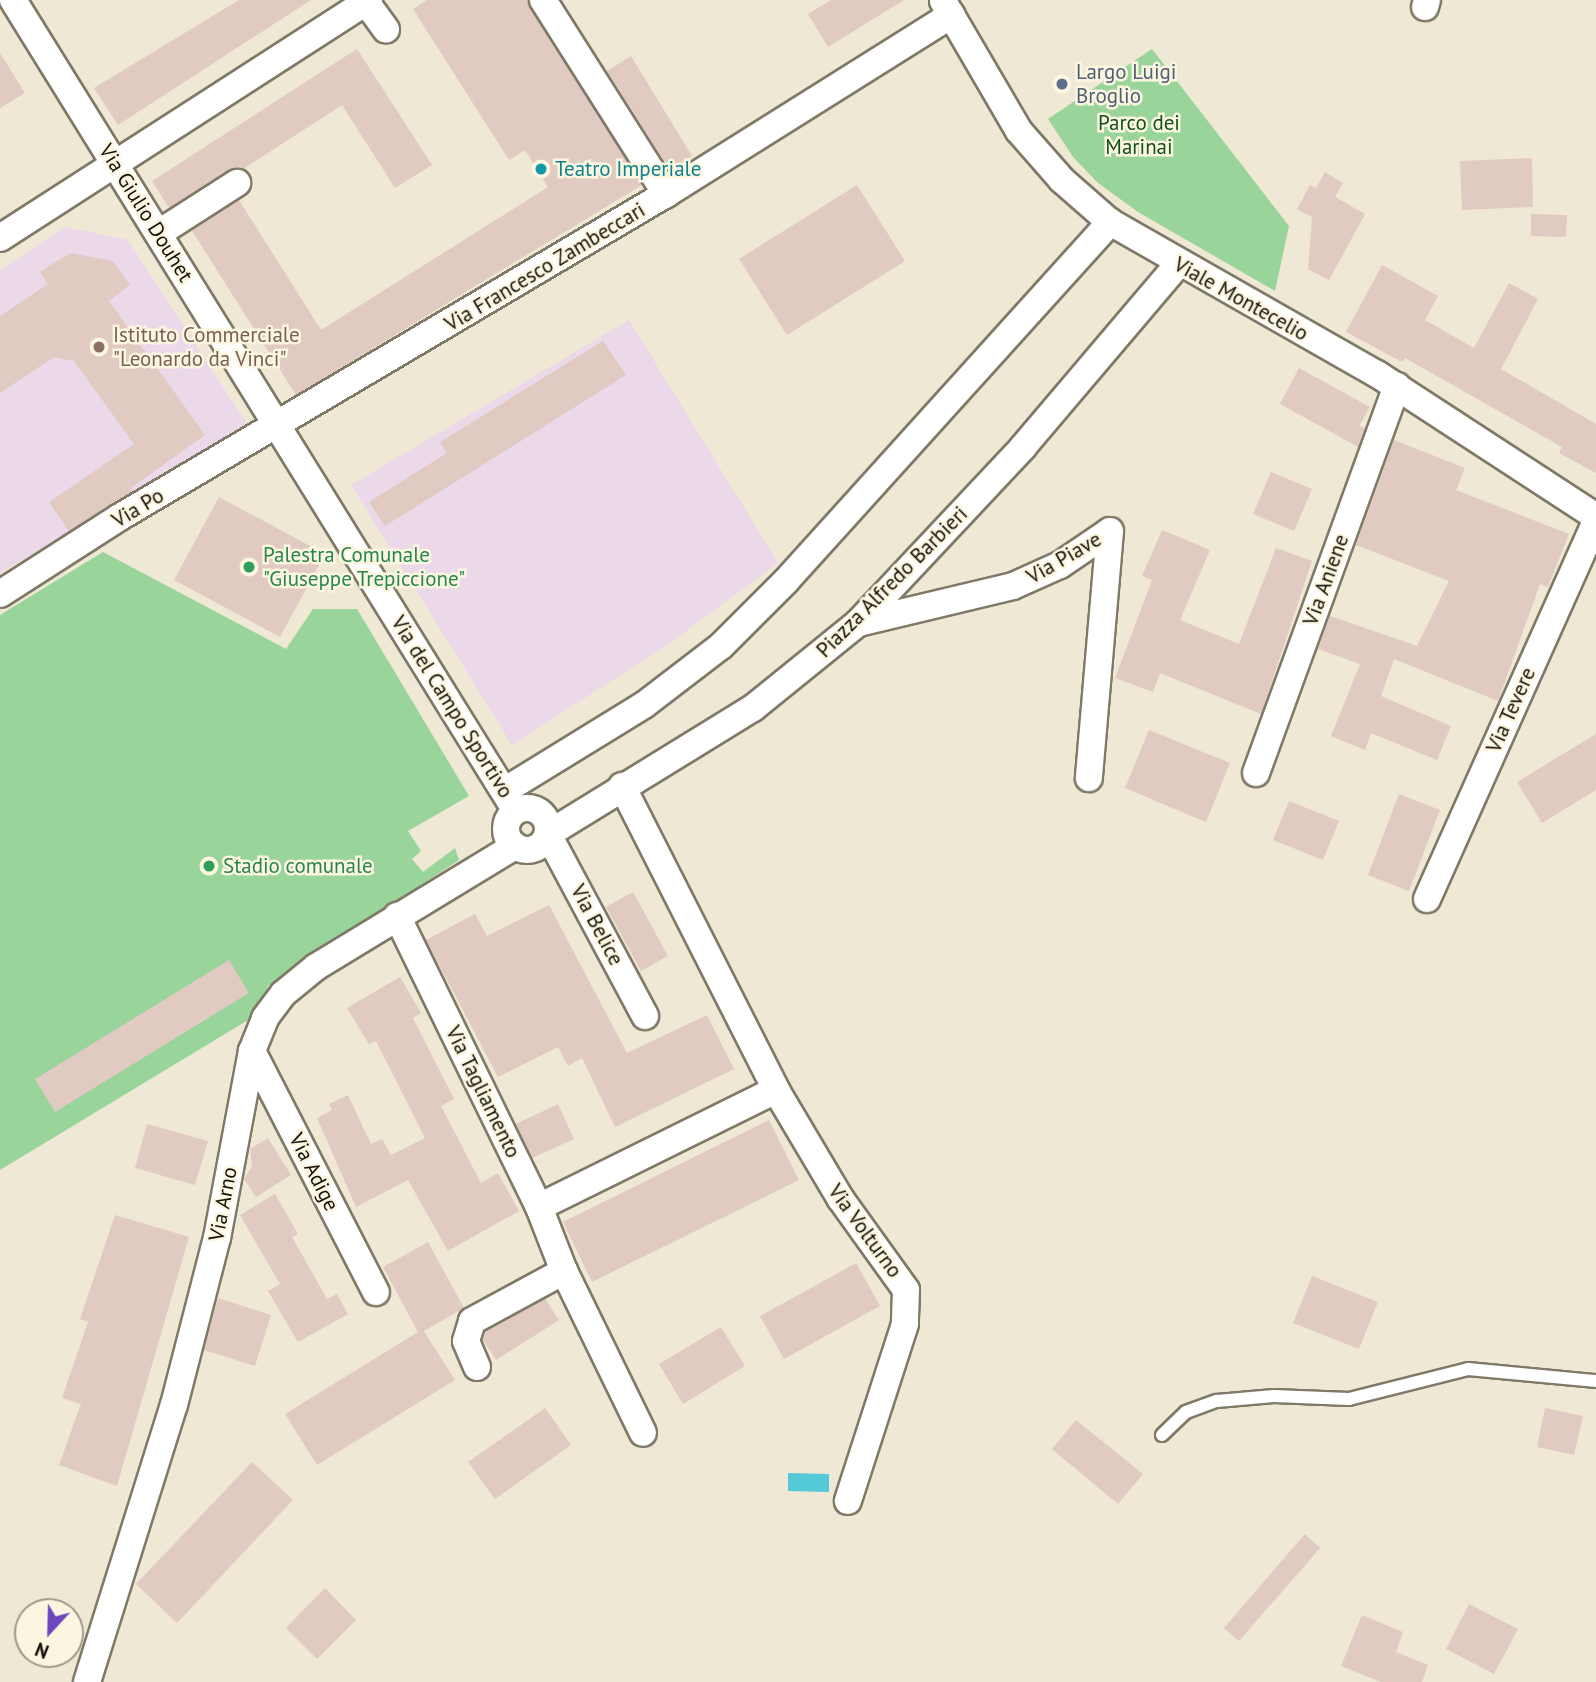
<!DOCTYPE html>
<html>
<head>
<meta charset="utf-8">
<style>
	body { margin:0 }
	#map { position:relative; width:1596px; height:1682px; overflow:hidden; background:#efe8d4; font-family:"PT Sans",sans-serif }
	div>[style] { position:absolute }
	.education>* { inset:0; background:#ebd8e8 }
	.green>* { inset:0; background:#99d49a }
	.water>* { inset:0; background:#54c9d8 }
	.building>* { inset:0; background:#e0cac1 }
	.roads { filter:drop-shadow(2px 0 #7f7967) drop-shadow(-2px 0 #7f7967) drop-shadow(0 2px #7f7967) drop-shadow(0 -2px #7f7967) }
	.lane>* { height:12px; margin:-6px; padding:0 6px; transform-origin:6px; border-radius:6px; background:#fff }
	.street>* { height:26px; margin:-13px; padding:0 13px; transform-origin:13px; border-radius:13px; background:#fff }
	.street>.ring { margin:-13px; padding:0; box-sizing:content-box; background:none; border:26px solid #fff; border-radius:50% }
	.dots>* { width:19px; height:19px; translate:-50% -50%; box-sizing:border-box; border:4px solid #fcf6e1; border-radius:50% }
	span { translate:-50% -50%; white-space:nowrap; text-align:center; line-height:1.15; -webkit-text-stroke:5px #fcf6e1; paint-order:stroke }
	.service-label { font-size:21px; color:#4e5e75 }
	.left { translate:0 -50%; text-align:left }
	.park-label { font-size:21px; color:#0f5119 }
	.culture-label { font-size:21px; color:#0d838f }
	.street-label { font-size:21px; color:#14110b }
	.education-label { font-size:21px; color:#785e54 }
	.leisure-label { font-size:21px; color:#27864d }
	.north { position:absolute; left:14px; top:1598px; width:70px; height:70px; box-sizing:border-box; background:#fcf6e1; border:2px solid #9f9a8b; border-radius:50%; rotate:202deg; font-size:19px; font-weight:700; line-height:28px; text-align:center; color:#14110b }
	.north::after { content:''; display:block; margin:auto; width:24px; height:32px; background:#6c47bf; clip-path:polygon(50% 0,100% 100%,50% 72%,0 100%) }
</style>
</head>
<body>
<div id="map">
	<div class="education">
		<div style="clip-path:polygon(65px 227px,128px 240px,247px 424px,0 573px,0 270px)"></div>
		<div style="clip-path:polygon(629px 320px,778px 563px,670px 643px,512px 745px,351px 485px)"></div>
	</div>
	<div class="green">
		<div style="clip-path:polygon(1152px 49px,1289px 226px,1275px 291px,1138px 212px,1098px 183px,1073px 157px,1048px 119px)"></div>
		<div style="clip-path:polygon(103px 552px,286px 649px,313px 609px,357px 609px,469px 796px,408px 831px,421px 851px,412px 859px,423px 872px,455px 848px,459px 860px,269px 985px,253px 1017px,0 1170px,0 615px)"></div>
	</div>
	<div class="water">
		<div style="clip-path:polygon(788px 1473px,829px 1474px,829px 1492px,788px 1491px)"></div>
	</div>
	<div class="building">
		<div style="clip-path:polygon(239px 0,311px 0,118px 125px,94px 88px)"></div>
		<div style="clip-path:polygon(427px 0,527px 0,642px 185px,296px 395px,192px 231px,239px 200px,321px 330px,548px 187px,525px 150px,509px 160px,413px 9px)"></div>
		<div style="clip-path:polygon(831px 0,904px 0,828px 47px,808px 14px)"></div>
		<div style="clip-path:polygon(357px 49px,432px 165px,395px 188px,342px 105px,243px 169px,228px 170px,169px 208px,152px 181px)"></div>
		<div style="clip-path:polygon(0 53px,25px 93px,0 108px)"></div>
		<div style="clip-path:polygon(631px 56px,692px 156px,670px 170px,607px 71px)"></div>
		<div style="clip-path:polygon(1532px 158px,1533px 207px,1462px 210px,1460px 161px)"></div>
		<div style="clip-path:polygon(1325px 172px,1343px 183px,1335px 197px,1365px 214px,1329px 280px,1308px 269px,1312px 217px,1297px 209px,1310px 185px,1316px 188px)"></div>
		<div style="clip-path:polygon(857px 185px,905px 261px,787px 335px,739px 259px)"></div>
		<div style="clip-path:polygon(1531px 214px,1567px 215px,1566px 237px,1531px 236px)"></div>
		<div style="clip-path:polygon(70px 253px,113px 261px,130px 285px,109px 301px,205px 435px,131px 488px,133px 491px,69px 531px,49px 502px,134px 444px,74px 361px,54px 357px,0 393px,0 316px,48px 284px,40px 272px)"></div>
		<div style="clip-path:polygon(1382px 265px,1438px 296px,1425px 320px,1474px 348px,1509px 283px,1538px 299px,1501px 369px,1596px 424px,1596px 473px,1559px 453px,1562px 447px,1405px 358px,1402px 362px,1346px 332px)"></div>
		<div style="clip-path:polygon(603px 341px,626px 375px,385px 526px,369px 502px,447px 453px,440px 442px)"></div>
		<div style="clip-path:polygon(1299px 368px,1370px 407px,1359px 426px,1365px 428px,1358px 447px,1280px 404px)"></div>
		<div style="clip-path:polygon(1394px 440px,1465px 468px,1456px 490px,1569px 534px,1548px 587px,1540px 584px,1498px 701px,1394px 659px,1381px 696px,1451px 726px,1437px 760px,1371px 733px,1365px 750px,1331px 736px,1360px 664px,1318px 649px,1330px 616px,1417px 646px,1449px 581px,1356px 545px)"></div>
		<div style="clip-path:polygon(1271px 472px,1312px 489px,1294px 531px,1253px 514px)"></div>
		<div style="clip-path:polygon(219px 497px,325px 554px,280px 637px,174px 580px)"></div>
		<div style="clip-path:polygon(1162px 530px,1210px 550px,1180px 620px,1239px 644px,1276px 548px,1312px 561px,1261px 714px,1160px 673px,1153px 692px,1115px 678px,1152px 580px,1142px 576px)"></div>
		<div style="clip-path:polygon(1149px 730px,1230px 763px,1206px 822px,1125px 788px)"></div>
		<div style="clip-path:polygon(1596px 734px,1596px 790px,1542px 823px,1517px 782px)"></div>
		<div style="clip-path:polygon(1399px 794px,1440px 810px,1409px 891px,1368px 875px)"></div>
		<div style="clip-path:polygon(1289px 801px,1339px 821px,1323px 860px,1273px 840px)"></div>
		<div style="clip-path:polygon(633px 892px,668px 956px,641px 971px,606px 907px)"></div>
		<div style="clip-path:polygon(549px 905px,627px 1053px,707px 1015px,734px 1069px,615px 1127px,582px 1058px,568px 1066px,558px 1047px,498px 1077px,426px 940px,475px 914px,487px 936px)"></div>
		<div style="clip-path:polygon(229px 960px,249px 993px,55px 1112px,35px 1079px)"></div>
		<div style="clip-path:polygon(400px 977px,421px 1013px,413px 1018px,454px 1099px,441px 1106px,481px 1183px,498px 1173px,519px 1211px,448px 1251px,408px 1180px,356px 1207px,317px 1118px,332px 1110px,329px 1104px,348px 1095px,371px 1144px,382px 1139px,391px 1155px,425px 1138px,376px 1041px,369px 1044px,347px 1008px)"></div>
		<div style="clip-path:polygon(558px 1104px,574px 1139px,532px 1158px,516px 1124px)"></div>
		<div style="clip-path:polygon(769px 1120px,799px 1180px,592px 1282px,563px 1222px)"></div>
		<div style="clip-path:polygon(147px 1124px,208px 1141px,195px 1185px,135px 1168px)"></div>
		<div style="clip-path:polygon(268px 1138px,291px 1175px,256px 1197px,244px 1179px,252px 1166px,250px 1149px)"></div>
		<div style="clip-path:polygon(275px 1194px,298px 1234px,292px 1237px,327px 1299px,337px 1294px,348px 1314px,298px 1342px,268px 1291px,280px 1284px,240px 1215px)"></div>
		<div style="clip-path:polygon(115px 1215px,189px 1237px,117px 1486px,59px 1465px,81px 1404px,62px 1398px,88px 1322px,80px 1319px)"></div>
		<div style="clip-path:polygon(428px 1242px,464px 1308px,424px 1331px,455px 1380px,317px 1465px,285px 1414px,418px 1332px,383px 1267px)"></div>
		<div style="clip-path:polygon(856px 1263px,880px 1306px,784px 1359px,760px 1316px)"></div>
		<div style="clip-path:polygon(1312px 1276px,1378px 1302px,1359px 1349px,1293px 1323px)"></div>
		<div style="clip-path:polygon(218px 1298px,271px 1315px,255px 1366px,204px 1350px)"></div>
		<div style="clip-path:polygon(545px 1299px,559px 1320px,496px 1360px,483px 1340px,485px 1332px)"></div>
		<div style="clip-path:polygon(721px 1327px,745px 1366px,683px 1404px,659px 1364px)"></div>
		<div style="clip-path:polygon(545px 1408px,571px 1445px,495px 1499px,468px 1462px)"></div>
		<div style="clip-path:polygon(1545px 1408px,1583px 1416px,1574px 1455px,1537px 1447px)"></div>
		<div style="clip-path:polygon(1076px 1420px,1143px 1474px,1118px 1504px,1052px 1449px)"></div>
		<div style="clip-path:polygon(252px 1462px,293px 1500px,177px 1623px,136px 1584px)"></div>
		<div style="clip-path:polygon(1305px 1534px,1320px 1548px,1239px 1641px,1224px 1628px)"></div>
		<div style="clip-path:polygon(325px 1588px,356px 1620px,317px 1659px,286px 1628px)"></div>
		<div style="clip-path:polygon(1469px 1604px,1518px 1629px,1494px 1674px,1446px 1649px)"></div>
		<div style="clip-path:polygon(1362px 1615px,1403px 1632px,1396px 1652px,1428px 1665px,1422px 1682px,1381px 1682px,1341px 1666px)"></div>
	</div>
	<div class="roads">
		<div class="lane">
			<div style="left:1162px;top:1435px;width:33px;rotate:-44deg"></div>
			<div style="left:1186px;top:1412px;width:33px;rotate:-20deg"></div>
			<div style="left:1217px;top:1401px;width:57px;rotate:-5deg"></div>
			<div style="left:1274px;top:1396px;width:75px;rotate:2.3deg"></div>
			<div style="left:1349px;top:1399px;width:123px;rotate:-14.1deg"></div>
			<div style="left:1468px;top:1369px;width:129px;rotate:5.4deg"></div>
		</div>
		<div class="street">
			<div style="left:13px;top:0;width:954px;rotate:58.19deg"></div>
			<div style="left:543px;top:0;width:230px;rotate:57.6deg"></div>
			<div style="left:943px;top:1px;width:151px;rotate:59.7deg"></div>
			<div style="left:1019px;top:131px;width:65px;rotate:48.7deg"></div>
			<div style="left:1062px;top:180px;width:64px;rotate:41.2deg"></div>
			<div style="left:1110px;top:222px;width:307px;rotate:29.7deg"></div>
			<div style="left:1377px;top:374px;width:262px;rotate:33.1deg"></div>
			<div style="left:366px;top:2px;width:34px;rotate:54deg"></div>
			<div style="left:1425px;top:7px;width:7px;rotate:-74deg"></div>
			<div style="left:159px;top:233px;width:93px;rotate:-32.7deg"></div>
			<div style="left:0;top:238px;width:439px;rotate:-32.8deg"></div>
			<div style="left:0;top:594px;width:143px;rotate:-32.7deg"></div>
			<div style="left:120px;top:517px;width:634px;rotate:-30.61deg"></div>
			<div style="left:666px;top:194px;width:337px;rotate:-32.1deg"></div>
			<div style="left:858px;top:623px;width:159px;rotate:-13.4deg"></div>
			<div style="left:1013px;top:586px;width:51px;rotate:-24.1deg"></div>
			<div style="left:1060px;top:565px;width:60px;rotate:-34.2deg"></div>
			<div style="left:1110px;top:531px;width:248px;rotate:94.9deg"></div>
			<div style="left:1256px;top:773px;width:412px;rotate:-70deg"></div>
			<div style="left:622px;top:786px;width:341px;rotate:63.1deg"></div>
			<div style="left:776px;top:1090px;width:126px;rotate:59.3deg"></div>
			<div style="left:840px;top:1198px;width:113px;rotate:54.3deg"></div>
			<div style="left:906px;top:1290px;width:34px;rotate:92deg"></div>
			<div style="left:905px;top:1324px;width:186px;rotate:107.9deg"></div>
			<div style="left:504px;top:791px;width:164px;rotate:-31.6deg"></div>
			<div style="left:644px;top:705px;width:97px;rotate:-37.5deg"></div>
			<div style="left:721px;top:646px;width:92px;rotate:-45deg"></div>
			<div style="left:786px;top:581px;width:484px;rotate:-47.9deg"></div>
			<div class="ring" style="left:506px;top:808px;width:16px;height:16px"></div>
			<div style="left:1427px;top:899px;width:414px;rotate:-65.9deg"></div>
			<div style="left:397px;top:916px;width:324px;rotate:64deg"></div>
			<div style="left:539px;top:1207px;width:69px;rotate:68.7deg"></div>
			<div style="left:564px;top:1271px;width:180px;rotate:64deg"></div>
			<div style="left:645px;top:1016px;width:206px;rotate:-118.1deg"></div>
			<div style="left:548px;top:834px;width:241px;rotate:-31.6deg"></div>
			<div style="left:753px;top:708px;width:135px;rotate:-39deg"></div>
			<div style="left:858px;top:623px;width:241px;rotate:-46.8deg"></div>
			<div style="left:1023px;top:447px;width:240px;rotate:-49.7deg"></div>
			<div style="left:252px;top:1051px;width:271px;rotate:62.8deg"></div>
			<div style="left:539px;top:1207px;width:264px;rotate:-26.3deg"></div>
			<div style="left:477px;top:1367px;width:28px;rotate:-113deg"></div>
			<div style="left:466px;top:1341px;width:21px;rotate:-73deg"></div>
			<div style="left:472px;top:1321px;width:105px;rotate:-28.5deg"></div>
			<div style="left:87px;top:1682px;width:290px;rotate:-72.6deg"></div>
			<div style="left:174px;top:1405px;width:172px;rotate:-75.6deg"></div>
			<div style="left:217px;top:1238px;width:190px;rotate:-79.4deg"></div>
			<div style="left:252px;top:1051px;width:35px;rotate:-68deg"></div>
			<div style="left:265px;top:1018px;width:30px;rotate:-53deg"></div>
			<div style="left:283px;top:994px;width:43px;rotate:-39.3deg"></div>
			<div style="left:316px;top:967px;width:233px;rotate:-31.3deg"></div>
		</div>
	</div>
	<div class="dots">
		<div style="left:1062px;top:84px;background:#5c6f8a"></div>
		<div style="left:541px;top:169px;background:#0f9aa8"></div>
		<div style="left:99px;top:347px;background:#8d6e63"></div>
		<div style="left:249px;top:567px;background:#2e9e5b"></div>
		<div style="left:209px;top:866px;background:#2e9e5b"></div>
	</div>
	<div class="service-label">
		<span class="left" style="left:1076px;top:84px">Largo Luigi<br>Broglio</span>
	</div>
	<div class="park-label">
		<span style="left:1139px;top:135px">Parco dei<br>Marinai</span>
	</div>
	<div class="culture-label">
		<span class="left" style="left:555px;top:169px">Teatro Imperiale</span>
	</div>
	<div class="street-label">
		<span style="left:146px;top:213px;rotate:58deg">Via Giulio Douhet</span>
		<span style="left:545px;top:267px;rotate:-31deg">Via Francesco Zambeccari</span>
		<span style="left:1241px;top:299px;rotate:29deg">Viale Montecelio</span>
		<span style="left:138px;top:508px;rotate:-31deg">Via Po</span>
		<span style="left:1064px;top:558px;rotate:-30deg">Via Piave</span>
		<span style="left:1326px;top:580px;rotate:-70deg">Via Aniene</span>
		<span style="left:892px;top:582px;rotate:-45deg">Piazza Alfredo Barbieri</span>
		<span style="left:452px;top:707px;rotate:58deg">Via del Campo Sportivo</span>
		<span style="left:1511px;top:710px;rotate:-66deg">Via Tevere</span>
		<span style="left:597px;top:925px;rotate:62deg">Via Belice</span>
		<span style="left:483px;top:1092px;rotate:64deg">Via Tagliamento</span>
		<span style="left:314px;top:1172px;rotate:63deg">Via Adige</span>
		<span style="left:223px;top:1204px;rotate:-79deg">Via Arno</span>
		<span style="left:865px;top:1231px;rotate:54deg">Via Volturno</span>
	</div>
	<div class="education-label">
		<span class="left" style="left:113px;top:347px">Istituto Commerciale<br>"Leonardo da Vinci"</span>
	</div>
	<div class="leisure-label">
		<span class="left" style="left:263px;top:567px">Palestra Comunale<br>"Giuseppe Trepiccione"</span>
		<span class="left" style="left:223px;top:866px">Stadio comunale</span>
	</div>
	<div class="north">N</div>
</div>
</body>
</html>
